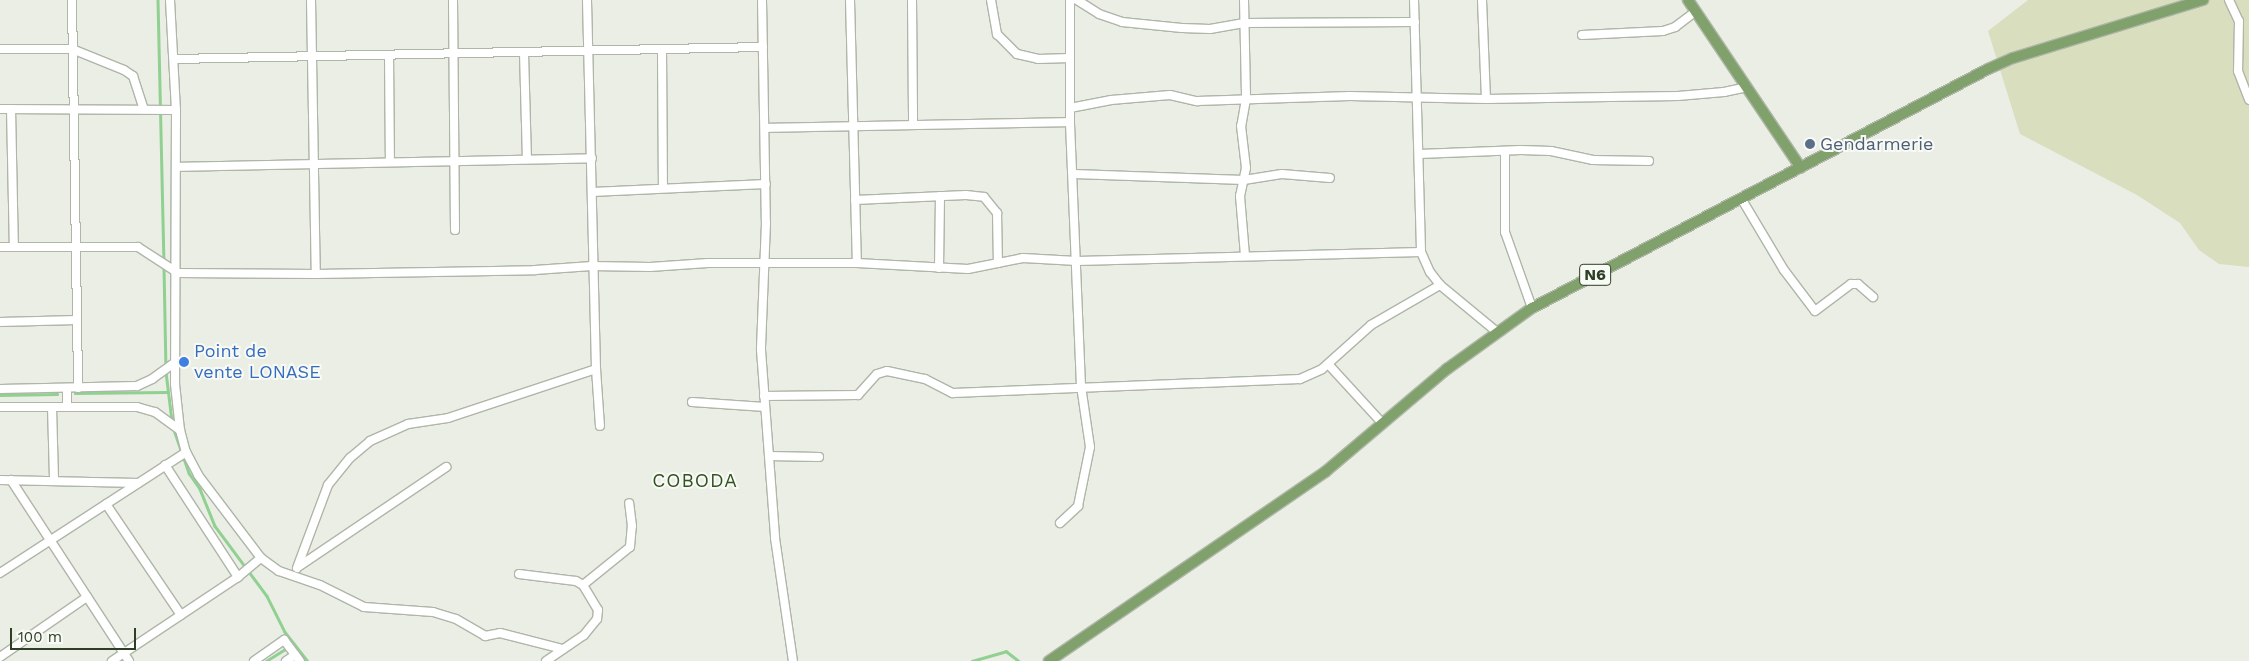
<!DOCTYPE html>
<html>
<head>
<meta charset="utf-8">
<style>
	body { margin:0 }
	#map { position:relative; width:2249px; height:661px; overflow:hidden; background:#eaeee5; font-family:"Work Sans",sans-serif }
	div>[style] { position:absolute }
	.green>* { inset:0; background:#d9debf }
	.stream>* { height:2.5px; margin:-1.25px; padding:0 1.25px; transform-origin:1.25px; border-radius:1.25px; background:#90d091 }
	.roads { filter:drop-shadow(1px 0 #aeb6a8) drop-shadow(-1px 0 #aeb6a8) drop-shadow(0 1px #aeb6a8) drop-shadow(0 -1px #aeb6a8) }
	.minor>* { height:8px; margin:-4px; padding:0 4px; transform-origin:4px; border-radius:4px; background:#fff }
	.major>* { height:10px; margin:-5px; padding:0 5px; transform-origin:5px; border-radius:5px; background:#80a16b }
	.dots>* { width:14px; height:14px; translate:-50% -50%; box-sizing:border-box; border:2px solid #f8faf6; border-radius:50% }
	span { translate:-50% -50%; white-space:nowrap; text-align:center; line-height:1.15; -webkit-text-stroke:4px #f8faf6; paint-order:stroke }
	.shield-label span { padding:1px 4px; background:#f8faf6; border:1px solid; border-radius:4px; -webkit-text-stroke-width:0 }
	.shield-label { font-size:16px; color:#2f3f25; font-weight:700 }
	.service-label { font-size:18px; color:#4e5e75 }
	.left { translate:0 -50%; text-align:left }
	.shop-label { font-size:18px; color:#366cbe }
	.neighbourhood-label { font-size:19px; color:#335121; letter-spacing:1px }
	.scale { position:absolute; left:10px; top:628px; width:126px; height:22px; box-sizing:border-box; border:2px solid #2f3f25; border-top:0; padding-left:6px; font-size:15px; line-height:18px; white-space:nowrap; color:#2f3f25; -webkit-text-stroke:4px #f8faf6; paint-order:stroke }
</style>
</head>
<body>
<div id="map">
	<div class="green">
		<div style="clip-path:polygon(2028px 0,2249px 0,2249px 267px,2219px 264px,2199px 250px,2180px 223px,2137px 195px,2020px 134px,1988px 31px)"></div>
	</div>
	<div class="stream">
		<div style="left:158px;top:0;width:262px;rotate:88.7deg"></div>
		<div style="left:164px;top:267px;width:100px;rotate:88.9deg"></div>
		<div style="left:166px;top:372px;width:49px;rotate:83deg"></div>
		<div style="left:75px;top:393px;width:92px;rotate:-0.6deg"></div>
		<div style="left:0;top:395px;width:57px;rotate:-1deg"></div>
		<div style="left:173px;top:427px;width:49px;rotate:70.8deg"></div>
		<div style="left:189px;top:473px;width:19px;rotate:55deg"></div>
		<div style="left:200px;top:489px;width:40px;rotate:68deg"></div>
		<div style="left:215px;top:526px;width:87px;rotate:53.4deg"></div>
		<div style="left:267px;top:596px;width:40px;rotate:63.4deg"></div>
		<div style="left:285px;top:632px;width:37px;rotate:52deg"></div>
		<div style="left:266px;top:661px;width:26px;rotate:-32deg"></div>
		<div style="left:972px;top:661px;width:35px;rotate:-16deg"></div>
		<div style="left:1006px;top:651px;width:16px;rotate:38deg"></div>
	</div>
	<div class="roads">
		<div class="minor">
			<div style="left:72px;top:0;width:388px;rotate:89.1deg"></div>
			<div style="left:170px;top:0;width:110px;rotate:86.9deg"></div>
			<div style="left:176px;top:110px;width:274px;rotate:90.2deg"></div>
			<div style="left:175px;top:384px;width:46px;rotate:83.8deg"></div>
			<div style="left:180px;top:430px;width:23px;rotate:75deg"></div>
			<div style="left:186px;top:452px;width:26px;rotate:62deg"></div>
			<div style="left:198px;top:475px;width:104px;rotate:52.8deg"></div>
			<div style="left:261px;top:558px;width:22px;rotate:36deg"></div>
			<div style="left:279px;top:571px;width:43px;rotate:18.9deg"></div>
			<div style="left:320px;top:585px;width:49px;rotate:26.6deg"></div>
			<div style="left:364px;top:607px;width:69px;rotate:4.1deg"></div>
			<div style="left:433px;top:612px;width:24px;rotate:17deg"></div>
			<div style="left:456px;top:619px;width:34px;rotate:30deg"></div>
			<div style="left:485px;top:636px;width:15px;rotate:-11deg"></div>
			<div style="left:500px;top:633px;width:65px;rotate:14.3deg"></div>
			<div style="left:311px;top:0;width:274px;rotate:89deg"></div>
			<div style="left:453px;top:0;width:230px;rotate:89.5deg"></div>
			<div style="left:762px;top:0;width:223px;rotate:89deg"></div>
			<div style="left:766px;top:223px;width:127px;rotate:92.3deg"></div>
			<div style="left:761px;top:350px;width:189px;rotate:85.7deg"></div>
			<div style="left:775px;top:538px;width:124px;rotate:81.7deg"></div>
			<div style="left:850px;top:0;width:263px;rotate:88.5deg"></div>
			<div style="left:912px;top:0;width:124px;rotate:89.5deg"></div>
			<div style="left:991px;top:0;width:35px;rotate:80deg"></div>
			<div style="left:997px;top:34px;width:28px;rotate:45deg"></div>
			<div style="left:1017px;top:54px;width:22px;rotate:13deg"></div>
			<div style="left:1038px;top:59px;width:32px;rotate:-2deg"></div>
			<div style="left:1077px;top:0;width:26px;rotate:32deg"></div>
			<div style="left:1099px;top:14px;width:24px;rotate:19deg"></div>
			<div style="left:1122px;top:22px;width:60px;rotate:5.7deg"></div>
			<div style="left:1182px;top:28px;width:28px;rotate:2deg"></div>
			<div style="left:1210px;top:29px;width:36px;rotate:-10deg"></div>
			<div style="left:1245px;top:23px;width:170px;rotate:-0.3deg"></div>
			<div style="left:1244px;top:0;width:99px;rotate:88.8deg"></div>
			<div style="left:1246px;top:99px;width:27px;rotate:100deg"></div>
			<div style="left:1241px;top:126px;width:42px;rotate:83.2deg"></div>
			<div style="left:1246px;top:168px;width:29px;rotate:102deg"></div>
			<div style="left:1240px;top:196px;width:60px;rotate:85.2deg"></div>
			<div style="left:1414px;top:0;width:252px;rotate:88.4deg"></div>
			<div style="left:1421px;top:252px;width:22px;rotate:66deg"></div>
			<div style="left:1430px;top:272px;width:16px;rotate:52deg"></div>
			<div style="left:1440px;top:285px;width:74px;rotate:39.5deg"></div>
			<div style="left:1482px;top:0;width:99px;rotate:87.7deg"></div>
			<div style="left:2229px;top:0;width:23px;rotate:65deg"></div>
			<div style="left:2239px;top:21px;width:50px;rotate:91.1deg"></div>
			<div style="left:2238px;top:71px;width:31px;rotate:69deg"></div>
			<div style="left:1582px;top:35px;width:81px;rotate:-2.8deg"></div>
			<div style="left:1663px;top:31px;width:13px;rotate:-18deg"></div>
			<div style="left:1675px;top:27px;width:26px;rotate:-37deg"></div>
			<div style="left:0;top:49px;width:72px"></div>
			<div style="left:72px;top:49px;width:56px;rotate:22deg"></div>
			<div style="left:124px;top:70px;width:11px;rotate:34deg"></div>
			<div style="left:133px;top:76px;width:35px;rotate:72deg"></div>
			<div style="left:662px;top:50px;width:138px;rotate:89.6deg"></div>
			<div style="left:524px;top:53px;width:106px;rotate:88.4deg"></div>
			<div style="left:389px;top:55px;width:106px;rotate:89.5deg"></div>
			<div style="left:175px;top:59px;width:588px;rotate:-1.17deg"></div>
			<div style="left:1070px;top:108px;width:42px;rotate:-11deg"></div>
			<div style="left:1111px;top:100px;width:59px;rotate:-4.8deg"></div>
			<div style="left:1170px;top:95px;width:28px;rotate:13deg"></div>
			<div style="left:1197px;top:101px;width:153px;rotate:-1.9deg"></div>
			<div style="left:1350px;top:96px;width:136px;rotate:1.3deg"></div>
			<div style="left:1486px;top:99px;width:192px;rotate:-0.9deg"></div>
			<div style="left:1678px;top:96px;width:46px;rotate:-5deg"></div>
			<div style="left:1724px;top:92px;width:24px;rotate:-12deg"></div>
			<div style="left:0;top:109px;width:176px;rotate:0.3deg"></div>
			<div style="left:11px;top:109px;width:138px;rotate:88.8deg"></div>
			<div style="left:765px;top:128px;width:305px;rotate:-1.1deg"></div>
			<div style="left:1505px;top:151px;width:81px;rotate:90deg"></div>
			<div style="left:1505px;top:232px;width:81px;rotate:70.4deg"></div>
			<div style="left:1419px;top:154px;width:102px;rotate:-2.2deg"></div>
			<div style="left:1521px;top:150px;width:30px;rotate:2deg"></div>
			<div style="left:1551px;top:151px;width:43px;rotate:12.1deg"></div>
			<div style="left:1593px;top:160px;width:56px;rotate:1deg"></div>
			<div style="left:176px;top:167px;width:416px;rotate:-1.2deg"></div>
			<div style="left:1074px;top:174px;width:170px;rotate:2deg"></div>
			<div style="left:1244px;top:180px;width:38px;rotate:-9deg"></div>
			<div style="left:1282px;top:174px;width:48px;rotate:4.8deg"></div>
			<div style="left:592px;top:192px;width:174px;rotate:-2.6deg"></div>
			<div style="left:1741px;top:198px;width:84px;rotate:59.2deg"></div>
			<div style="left:1784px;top:270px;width:51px;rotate:52.9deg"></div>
			<div style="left:1815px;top:311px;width:45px;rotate:-36.9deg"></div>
			<div style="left:1851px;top:284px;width:7px"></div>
			<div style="left:1858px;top:284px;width:20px;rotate:41deg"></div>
			<div style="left:855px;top:200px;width:111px;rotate:-2.6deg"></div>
			<div style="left:966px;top:195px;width:18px;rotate:6deg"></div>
			<div style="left:984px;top:197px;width:21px;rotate:51deg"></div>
			<div style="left:997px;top:213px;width:50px;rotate:88.9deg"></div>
			<div style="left:0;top:247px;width:138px"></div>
			<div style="left:138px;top:247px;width:48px;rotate:33deg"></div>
			<div style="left:178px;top:273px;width:138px;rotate:0.4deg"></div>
			<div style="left:316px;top:274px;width:219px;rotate:-1deg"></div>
			<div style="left:535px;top:270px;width:57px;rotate:-4deg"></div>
			<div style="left:592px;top:266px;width:58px;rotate:1deg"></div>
			<div style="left:650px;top:267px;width:58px;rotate:-3.9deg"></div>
			<div style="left:708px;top:263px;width:149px"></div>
			<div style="left:857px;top:263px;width:111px;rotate:3.1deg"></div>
			<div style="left:968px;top:269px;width:56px;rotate:-11.3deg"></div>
			<div style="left:1023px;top:258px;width:54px;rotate:3.2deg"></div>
			<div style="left:1077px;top:261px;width:344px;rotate:-1.5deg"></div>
			<div style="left:939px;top:268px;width:72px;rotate:-89.2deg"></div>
			<div style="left:0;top:322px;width:77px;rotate:-1.5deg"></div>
			<div style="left:1328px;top:364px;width:81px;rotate:47.5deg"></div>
			<div style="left:596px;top:369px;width:57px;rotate:86deg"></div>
			<div style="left:67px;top:388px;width:18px;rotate:90deg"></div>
			<div style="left:0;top:389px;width:137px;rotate:-1.3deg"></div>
			<div style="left:137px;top:386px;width:17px;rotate:-25deg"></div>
			<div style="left:152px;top:379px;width:29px;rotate:-36deg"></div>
			<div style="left:764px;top:396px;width:94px;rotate:-0.6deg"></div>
			<div style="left:858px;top:395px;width:28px;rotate:-48deg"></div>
			<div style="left:877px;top:374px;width:10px;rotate:-17deg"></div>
			<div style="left:887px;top:371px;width:39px;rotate:12deg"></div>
			<div style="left:925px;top:379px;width:31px;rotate:27deg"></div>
			<div style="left:953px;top:393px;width:347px;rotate:-2.3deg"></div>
			<div style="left:1300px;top:379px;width:24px;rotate:-24deg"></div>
			<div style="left:1322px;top:369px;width:66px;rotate:-41.9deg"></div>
			<div style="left:1371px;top:325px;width:80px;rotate:-30.1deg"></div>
			<div style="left:692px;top:402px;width:73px;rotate:3.9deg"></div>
			<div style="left:0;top:407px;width:137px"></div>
			<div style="left:137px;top:407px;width:19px;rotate:16deg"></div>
			<div style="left:155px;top:412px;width:31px;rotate:36deg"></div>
			<div style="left:52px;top:407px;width:72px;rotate:88.4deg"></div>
			<div style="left:769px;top:456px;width:50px;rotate:1.1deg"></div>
			<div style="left:165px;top:465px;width:134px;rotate:56.9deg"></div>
			<div style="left:0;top:480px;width:138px;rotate:1.2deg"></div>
			<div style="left:11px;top:480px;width:216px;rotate:56.9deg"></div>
			<div style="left:106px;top:504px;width:134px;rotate:56deg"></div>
			<div style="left:1060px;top:523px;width:25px;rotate:-43deg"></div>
			<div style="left:1078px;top:506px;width:60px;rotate:-78.5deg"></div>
			<div style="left:1090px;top:447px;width:62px;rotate:-98.4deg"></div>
			<div style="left:1081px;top:386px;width:264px;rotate:-92.4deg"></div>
			<div style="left:1070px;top:122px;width:122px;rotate:-90deg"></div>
			<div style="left:298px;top:567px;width:179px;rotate:-34deg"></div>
			<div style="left:297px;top:568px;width:89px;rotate:-69.5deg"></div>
			<div style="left:328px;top:485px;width:35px;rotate:-51deg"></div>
			<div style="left:350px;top:458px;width:26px;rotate:-40deg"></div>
			<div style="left:370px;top:441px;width:42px;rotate:-24.1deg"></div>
			<div style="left:408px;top:424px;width:40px;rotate:-8.5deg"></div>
			<div style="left:448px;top:418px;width:156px;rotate:-18.3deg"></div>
			<div style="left:596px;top:369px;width:369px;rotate:-91.4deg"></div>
			<div style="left:0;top:573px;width:222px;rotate:-33deg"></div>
			<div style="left:519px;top:574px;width:57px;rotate:7deg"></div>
			<div style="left:576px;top:581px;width:8px;rotate:30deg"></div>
			<div style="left:583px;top:585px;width:29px;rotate:59deg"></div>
			<div style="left:598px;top:610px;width:9px;rotate:96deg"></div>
			<div style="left:597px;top:619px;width:21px;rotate:129deg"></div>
			<div style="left:584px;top:635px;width:46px;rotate:145.6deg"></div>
			<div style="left:583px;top:585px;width:60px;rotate:-39deg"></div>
			<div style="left:630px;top:547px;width:21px;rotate:-85deg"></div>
			<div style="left:632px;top:526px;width:23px;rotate:-97deg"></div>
			<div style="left:0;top:657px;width:106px;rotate:-34.6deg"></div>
			<div style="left:112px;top:661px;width:151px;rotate:-33.7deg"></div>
			<div style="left:238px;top:577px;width:30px;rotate:-40deg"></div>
			<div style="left:254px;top:661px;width:37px;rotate:-35deg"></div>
			<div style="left:284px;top:640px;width:26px;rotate:53deg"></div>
			<div style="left:286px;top:661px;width:11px;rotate:-34deg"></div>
		</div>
		<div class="major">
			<div style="left:1688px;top:0;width:202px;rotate:56.1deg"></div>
			<div style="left:1049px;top:661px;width:335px;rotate:-34.4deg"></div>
			<div style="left:1325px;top:472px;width:160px;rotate:-40.2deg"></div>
			<div style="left:1447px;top:369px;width:105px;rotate:-35.7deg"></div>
			<div style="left:1532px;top:308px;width:515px;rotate:-27.66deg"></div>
			<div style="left:1988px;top:69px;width:27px;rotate:-24deg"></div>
			<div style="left:2013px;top:58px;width:199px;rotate:-17deg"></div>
		</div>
	</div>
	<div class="dots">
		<div style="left:1810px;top:144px;background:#5c6f8a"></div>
		<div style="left:184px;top:362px;background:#3f7fe0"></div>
	</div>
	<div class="shield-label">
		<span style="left:1595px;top:275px">N6</span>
	</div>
	<div class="service-label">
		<span class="left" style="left:1820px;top:144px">Gendarmerie</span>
	</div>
	<div class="shop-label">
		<span class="left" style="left:194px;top:362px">Point de<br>vente LONASE</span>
	</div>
	<div class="neighbourhood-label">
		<span style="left:695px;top:481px">COBODA</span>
	</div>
	<div class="scale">100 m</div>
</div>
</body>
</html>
